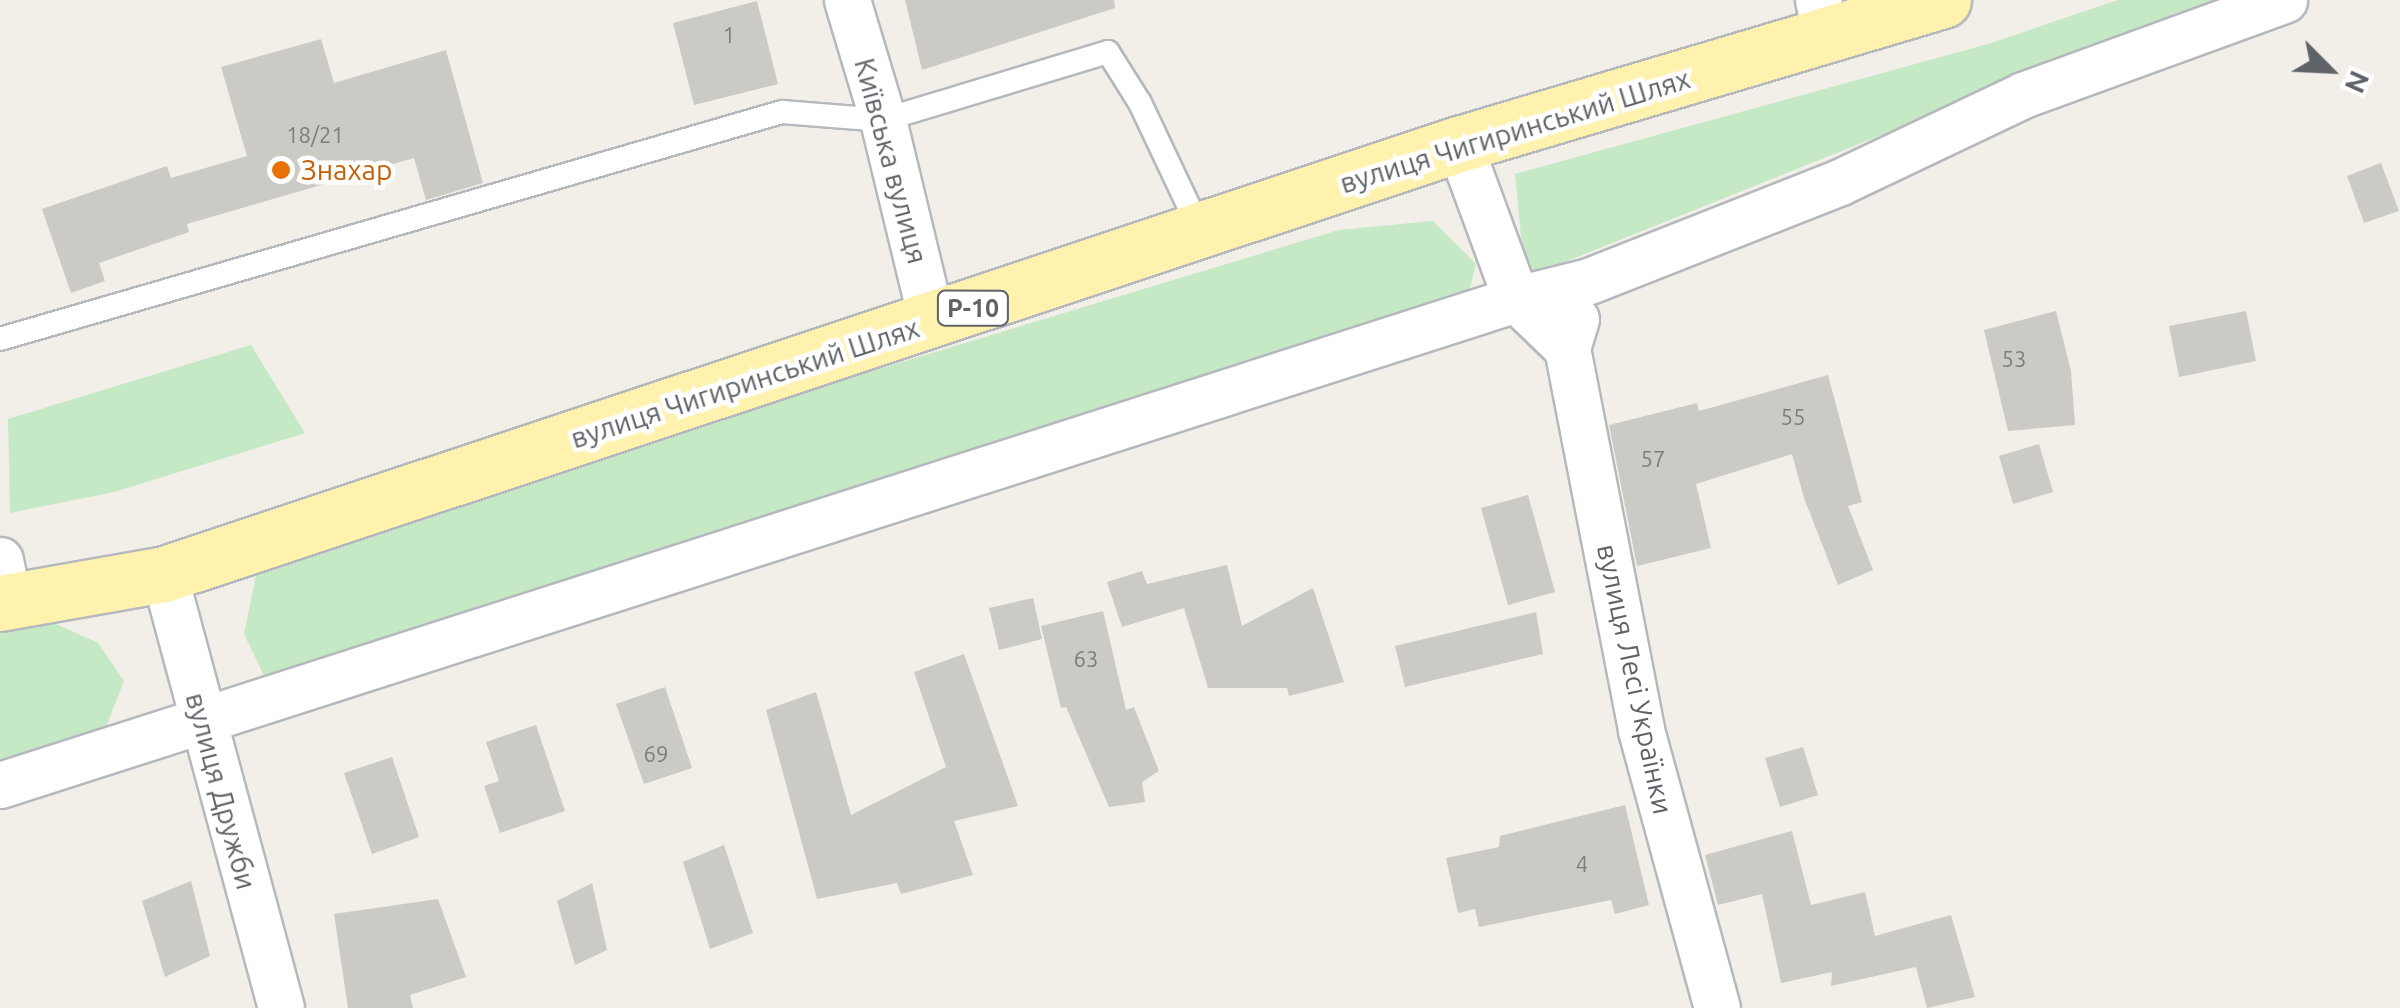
<!DOCTYPE html>
<html>
<head>
<meta charset="utf-8">
<style>
	body { margin:0 }
	#map { position:relative; width:2400px; height:1008px; overflow:hidden; background:#f1efe8; font-family:Ubuntu,sans-serif }
	div>[style] { position:absolute }
	.green>* { inset:0; background:#c5e8c5 }
	.building>* { inset:0; background:#cccac5 }
	.roads { filter:drop-shadow(2px 0 #b5b8bc) drop-shadow(-2px 0 #b5b8bc) drop-shadow(0 2px #b5b8bc) drop-shadow(0 -2px #b5b8bc) }
	.service>* { height:22px; margin:-11px; padding:0 11px; transform-origin:11px; border-radius:11px; background:#fff }
	.minor>* { height:45px; margin:-22.5px; padding:0 22.5px; transform-origin:22.5px; border-radius:22.5px; background:#fff }
	.primary>* { height:55px; margin:-27.5px; padding:0 27.5px; transform-origin:27.5px; border-radius:27.5px; background:#fff2af }
	.dots>* { width:28px; height:28px; translate:-50% -50%; box-sizing:border-box; border:5px solid #fff; border-radius:50% }
	span { translate:-50% -50%; white-space:nowrap; text-align:center; line-height:1.15; -webkit-text-stroke:9px #fff; paint-order:stroke }
	.number-label { font-size:22px; color:#7a7d7f }
	.number-label span { -webkit-text-stroke-width:0 }
	.shield-label span { padding:2px 8px; background:#fff; border:2px solid; border-radius:8px; -webkit-text-stroke-width:0 }
	.shield-label { font-size:25px; color:#5f6368; font-weight:700 }
	.street-label { font-size:28px; color:#5f6368 }
	.food-label { font-size:28px; color:#c56008 }
	.left { translate:0 -50%; text-align:left }
	.north { position:absolute; left:2280px; top:20px; width:100px; height:100px; -webkit-text-stroke:8px #fff; paint-order:stroke; rotate:114deg; font-size:28px; font-weight:700; line-height:40px; text-align:center; color:#5f6368 }
	.north::after { content:''; display:block; margin:auto; width:35px; height:45px; background:#5f6368; clip-path:polygon(50% 0,100% 100%,50% 72%,0 100%) }
</style>
</head>
<body>
<div id="map">
	<div class="green">
		<div style="clip-path:polygon(2118px 0,2218px 0,1525px 278px,1515px 174px,1988px 44px)"></div>
		<div style="clip-path:polygon(1433px 221px,1476px 264px,1467px 300px,267px 682px,244px 634px,260px 556px,1339px 230px)"></div>
		<div style="clip-path:polygon(251px 345px,305px 433px,114px 492px,10px 513px,8px 419px)"></div>
		<div style="clip-path:polygon(47px 620px,98px 643px,124px 681px,104px 732px,0 760px,0 633px)"></div>
	</div>
	<div class="building">
		<div style="clip-path:polygon(905px 0,1114px 0,1115px 8px,922px 70px)"></div>
		<div style="clip-path:polygon(757px 1px,778px 84px,694px 105px,673px 23px)"></div>
		<div style="clip-path:polygon(321px 39px,334px 83px,446px 50px,483px 183px,426px 200px,414px 158px,187px 224px,189px 232px,99px 263px,105px 281px,71px 293px,42px 209px,167px 166px,171px 178px,247px 156px,221px 67px)"></div>
		<div style="clip-path:polygon(2381px 163px,2399px 211px,2364px 223px,2347px 176px)"></div>
		<div style="clip-path:polygon(2056px 311px,2071px 371px,2075px 425px,2008px 431px,1984px 330px)"></div>
		<div style="clip-path:polygon(2246px 311px,2256px 361px,2179px 377px,2169px 326px)"></div>
		<div style="clip-path:polygon(1828px 375px,1862px 502px,1848px 506px,1873px 570px,1838px 585px,1804px 498px,1792px 454px,1696px 484px,1711px 548px,1637px 566px,1609px 425px,1697px 403px,1699px 411px)"></div>
		<div style="clip-path:polygon(2039px 444px,2053px 492px,2013px 504px,1999px 456px)"></div>
		<div style="clip-path:polygon(1528px 495px,1555px 592px,1508px 605px,1481px 508px)"></div>
		<div style="clip-path:polygon(1227px 565px,1242px 626px,1313px 588px,1344px 682px,1289px 696px,1287px 688px,1208px 688px,1184px 608px,1122px 627px,1107px 582px,1142px 571px,1147px 584px)"></div>
		<div style="clip-path:polygon(1033px 598px,1042px 639px,999px 650px,989px 608px)"></div>
		<div style="clip-path:polygon(1103px 611px,1126px 710px,1134px 707px,1159px 771px,1142px 782px,1145px 802px,1109px 807px,1066px 707px,1061px 708px,1041px 626px)"></div>
		<div style="clip-path:polygon(1536px 612px,1543px 654px,1405px 687px,1395px 646px)"></div>
		<div style="clip-path:polygon(964px 654px,1018px 806px,954px 821px,973px 875px,901px 894px,897px 883px,817px 899px,766px 710px,816px 692px,851px 815px,946px 767px,914px 672px)"></div>
		<div style="clip-path:polygon(665px 687px,692px 768px,644px 784px,616px 704px)"></div>
		<div style="clip-path:polygon(536px 725px,565px 811px,500px 833px,484px 786px,499px 781px,486px 742px)"></div>
		<div style="clip-path:polygon(1803px 747px,1818px 795px,1780px 807px,1765px 758px)"></div>
		<div style="clip-path:polygon(392px 757px,419px 837px,372px 854px,344px 773px)"></div>
		<div style="clip-path:polygon(1625px 805px,1649px 905px,1615px 914px,1611px 900px,1479px 927px,1475px 909px,1458px 913px,1446px 858px,1499px 847px,1500px 836px)"></div>
		<div style="clip-path:polygon(1792px 831px,1811px 905px,1865px 892px,1875px 936px,1951px 915px,1975px 997px,1927px 1008px,1916px 967px,1831px 986px,1832px 972px,1781px 983px,1762px 894px,1718px 905px,1705px 855px)"></div>
		<div style="clip-path:polygon(724px 845px,753px 933px,710px 949px,683px 862px)"></div>
		<div style="clip-path:polygon(191px 881px,210px 956px,165px 977px,142px 901px)"></div>
		<div style="clip-path:polygon(592px 883px,607px 950px,575px 965px,557px 901px)"></div>
		<div style="clip-path:polygon(438px 899px,466px 977px,410px 995px,413px 1008px,348px 1008px,334px 914px)"></div>
	</div>
	<div class="roads">
		<div class="service">
			<div style="left:0;top:339px;width:814px;rotate:-16.19deg"></div>
			<div style="left:782px;top:112px;width:101px;rotate:4.5deg"></div>
			<div style="left:883px;top:120px;width:235px;rotate:-16.8deg"></div>
			<div style="left:1108px;top:52px;width:60px;rotate:57.9deg"></div>
			<div style="left:1140px;top:103px;width:140px;rotate:64.7deg"></div>
		</div>
		<div class="minor">
			<div style="left:847px;top:0;width:125px;rotate:73.3deg"></div>
			<div style="left:883px;top:120px;width:208px;rotate:76.4deg"></div>
			<div style="left:1818px;top:0;width:37px;rotate:77deg"></div>
			<div style="left:1459px;top:144px;width:165px;rotate:69.8deg"></div>
			<div style="left:1516px;top:299px;width:75px;rotate:-13.9deg"></div>
			<div style="left:1589px;top:281px;width:270px;rotate:-21.5deg"></div>
			<div style="left:1840px;top:182px;width:203px;rotate:-25.4deg"></div>
			<div style="left:2023px;top:95px;width:278px;rotate:-20deg"></div>
			<div style="left:1576px;top:319px;width:30px;rotate:107deg"></div>
			<div style="left:1567px;top:348px;width:389px;rotate:79deg"></div>
			<div style="left:1641px;top:730px;width:288px;rotate:74.7deg"></div>
			<div style="left:0;top:560px;width:41px;rotate:78.7deg"></div>
			<div style="left:164px;top:574px;width:449px;rotate:74.9deg"></div>
			<div style="left:0;top:785px;width:1592px;rotate:-17.77deg"></div>
			<div style="left:1516px;top:299px;width:71px;rotate:43.9deg"></div>
		</div>
		<div class="primary">
			<div style="left:0;top:603px;width:167px;rotate:-10deg"></div>
			<div style="left:164px;top:574px;width:1365px;rotate:-18.37deg"></div>
			<div style="left:1459px;top:144px;width:505px;rotate:-16.57deg"></div>
		</div>
	</div>
	<div class="dots">
		<div style="left:281px;top:170px;background:#e8710a"></div>
	</div>
	<div class="number-label">
		<span style="left:729px;top:35px">1</span>
		<span style="left:315px;top:135px">18/21</span>
		<span style="left:2014px;top:359px">53</span>
		<span style="left:1793px;top:417px">55</span>
		<span style="left:1653px;top:459px">57</span>
		<span style="left:1086px;top:659px">63</span>
		<span style="left:656px;top:754px">69</span>
		<span style="left:1582px;top:864px">4</span>
	</div>
	<div class="shield-label">
		<span style="left:973px;top:308px">Р-10</span>
	</div>
	<div class="street-label">
		<span style="left:1515px;top:131px;rotate:-17deg">вулиця Чигиринський Шлях</span>
		<span style="left:891px;top:161px;rotate:75deg">Київська вулиця</span>
		<span style="left:745px;top:383px;rotate:-18deg">вулиця Чигиринський Шлях</span>
		<span style="left:1635px;top:679px;rotate:78deg">вулиця Лесі Українки</span>
		<span style="left:221px;top:791px;rotate:75deg">вулиця Дружби</span>
	</div>
	<div class="food-label">
		<span class="left" style="left:301px;top:170px">Знахар</span>
	</div>
	<div class="north">N</div>
</div>
</body>
</html>
